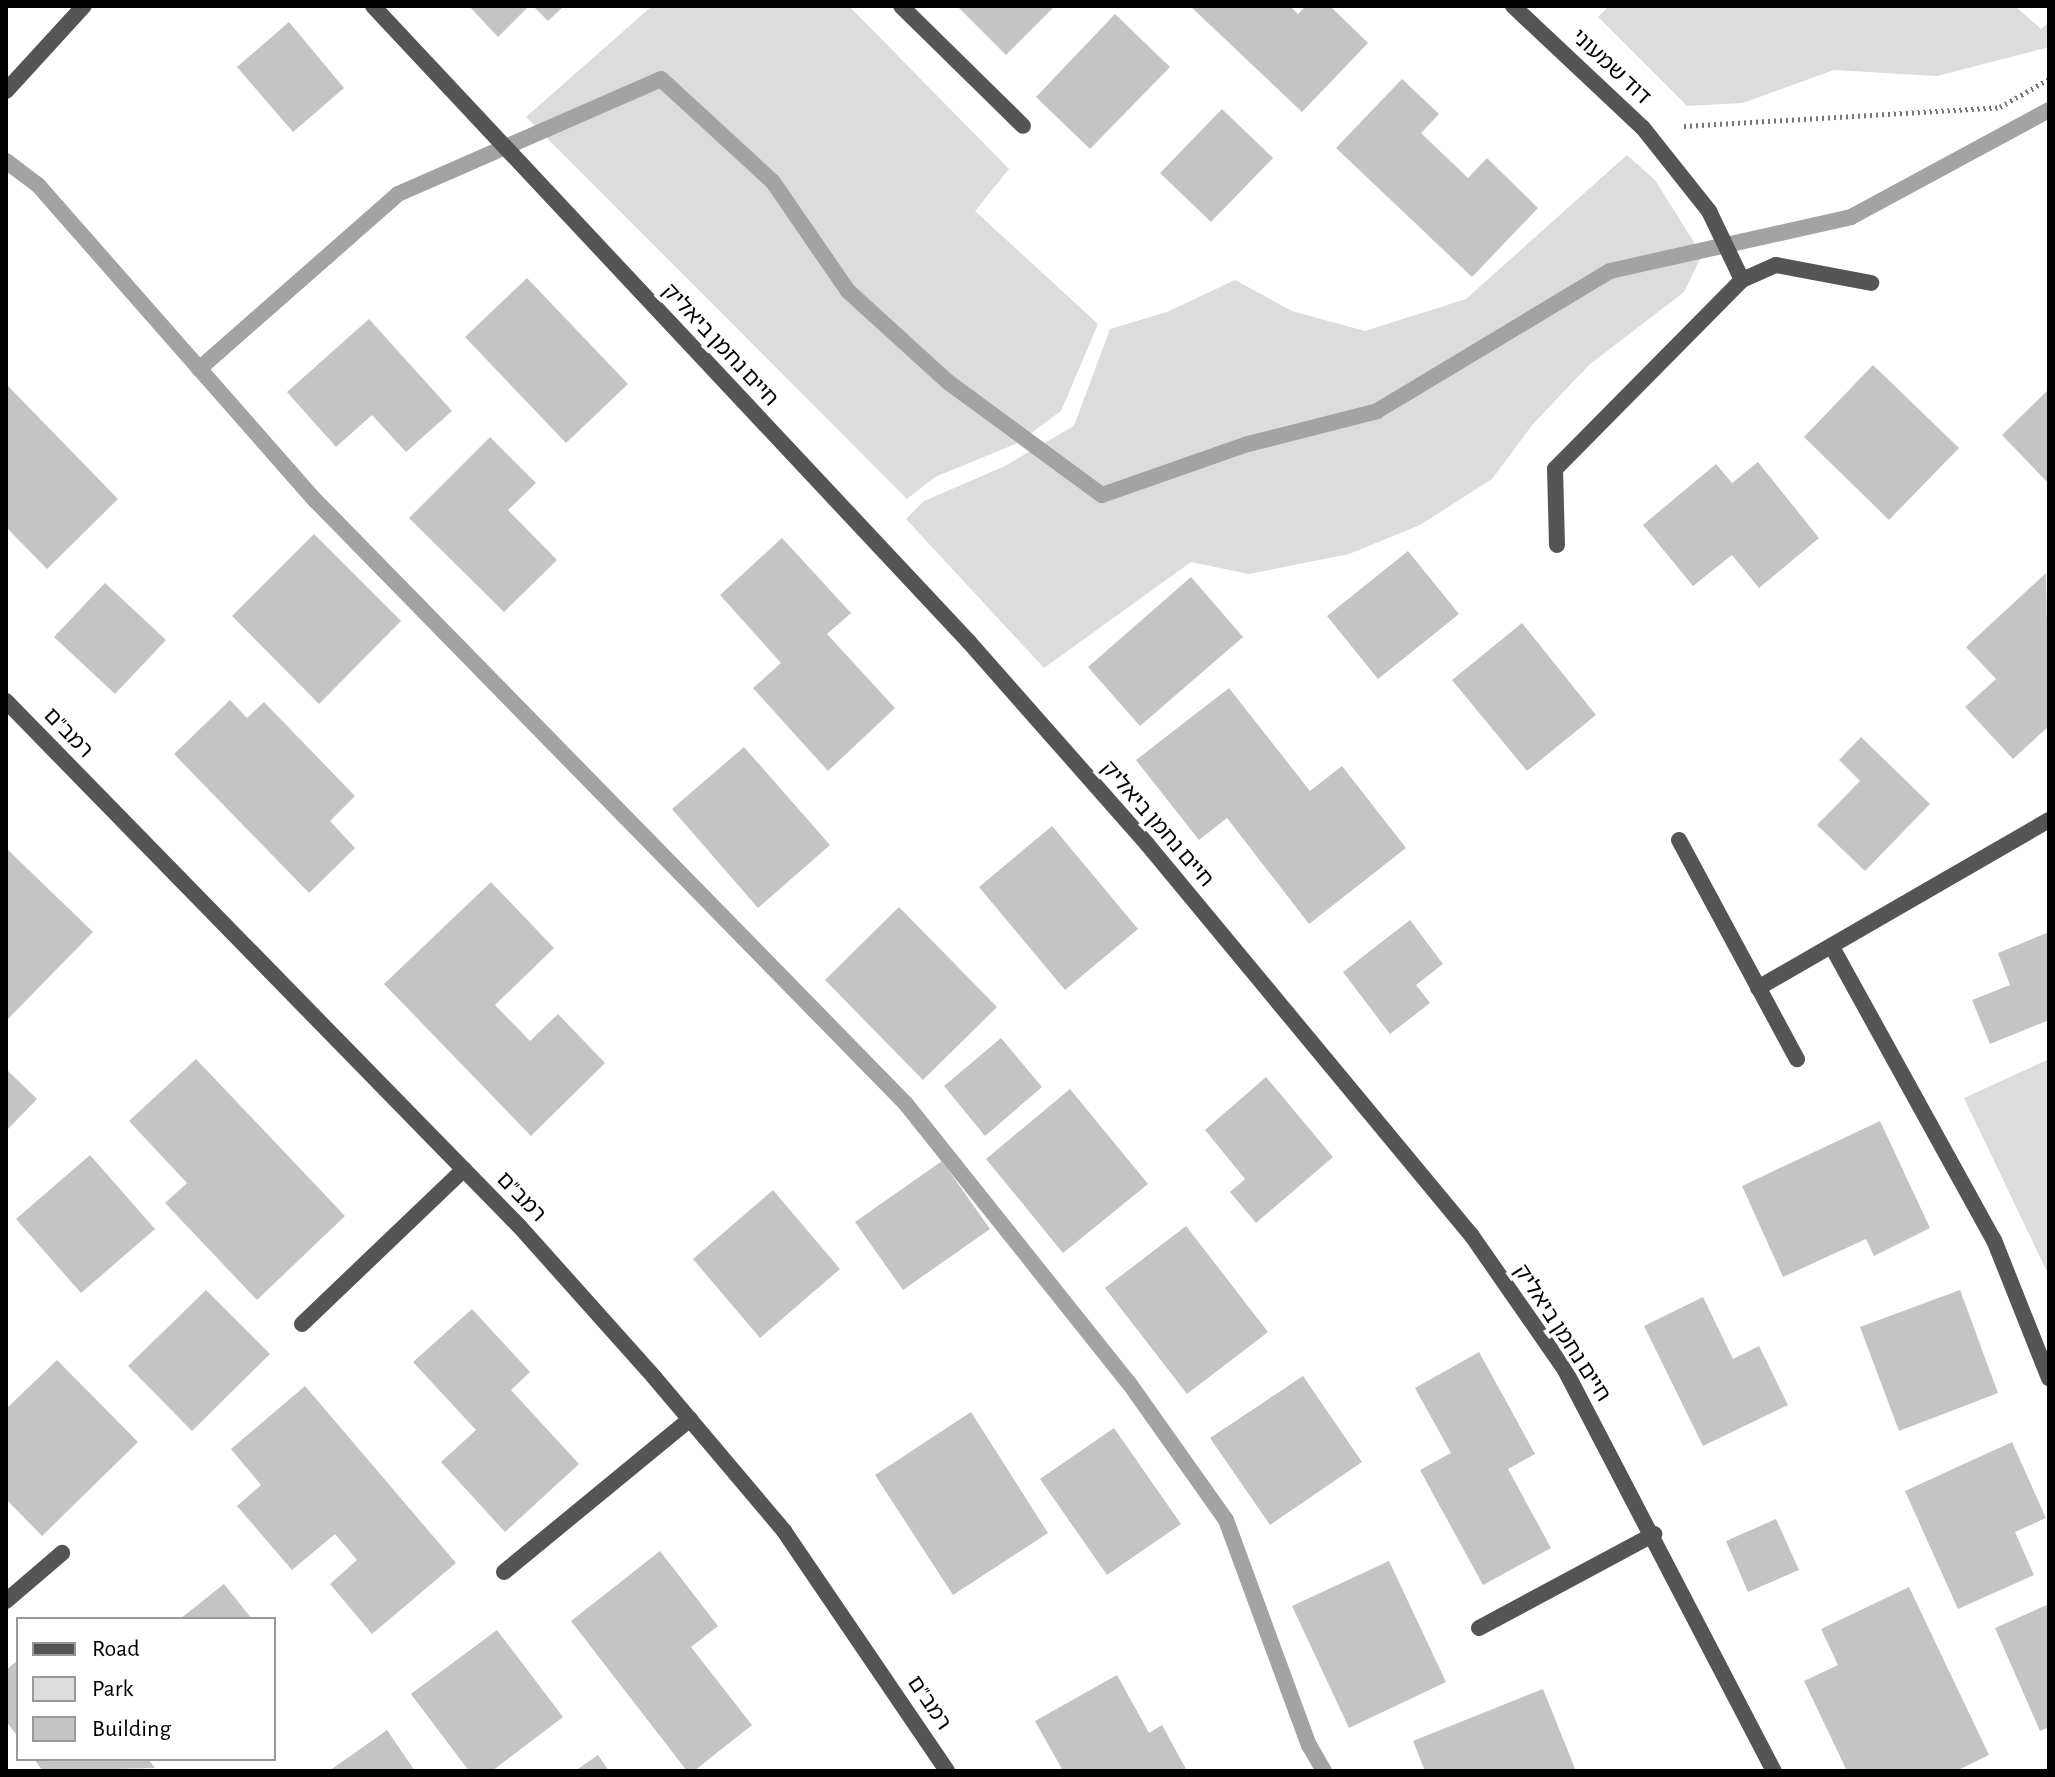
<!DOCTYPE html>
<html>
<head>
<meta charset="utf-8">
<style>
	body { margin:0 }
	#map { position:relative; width:2055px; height:1777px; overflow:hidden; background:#fff; font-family:"Alegreya Sans","Noto Sans Hebrew",sans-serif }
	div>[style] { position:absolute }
	.green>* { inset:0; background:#dcdcdc }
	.stream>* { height:16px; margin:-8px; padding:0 8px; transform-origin:8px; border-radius:8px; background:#a3a3a3 }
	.building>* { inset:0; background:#c4c4c4 }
	.path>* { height:5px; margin-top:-2.5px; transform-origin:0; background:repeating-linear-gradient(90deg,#777 0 2px,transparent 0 6px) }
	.service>* { height:16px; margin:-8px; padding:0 8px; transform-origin:8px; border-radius:8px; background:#555 }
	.minor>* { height:16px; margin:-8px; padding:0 8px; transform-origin:8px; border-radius:8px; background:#555 }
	span { translate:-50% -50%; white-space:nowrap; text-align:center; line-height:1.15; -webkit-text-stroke:8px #fff; paint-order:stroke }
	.street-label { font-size:22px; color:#000 }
	.frame { position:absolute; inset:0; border:8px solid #000; pointer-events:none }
	.legend { position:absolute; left:16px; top:1617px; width:260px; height:144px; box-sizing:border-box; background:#fff; border:2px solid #999; margin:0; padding:10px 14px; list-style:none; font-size:24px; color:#000 }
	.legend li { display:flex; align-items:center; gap:16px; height:40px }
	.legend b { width:40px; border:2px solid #999 }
</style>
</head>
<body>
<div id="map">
	<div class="green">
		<div style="clip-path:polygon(652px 6px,849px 6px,1009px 169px,975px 211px,1098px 324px,1061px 411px,1018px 443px,935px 477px,907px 499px,526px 117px)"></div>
		<div style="clip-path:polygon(1609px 6px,2015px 6px,2041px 29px,2049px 22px,2049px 47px,1937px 76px,1834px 70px,1743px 103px,1687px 106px,1598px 17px)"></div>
		<div style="clip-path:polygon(1627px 155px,1655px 180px,1702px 255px,1684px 292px,1589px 365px,1533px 424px,1492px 479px,1420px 525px,1349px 554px,1249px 574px,1191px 562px,1044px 668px,906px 519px,924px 501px,1005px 466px,1074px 426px,1110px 329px,1167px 312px,1235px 280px,1292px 311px,1365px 331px,1466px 299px)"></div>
		<div style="clip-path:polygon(2049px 1059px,2049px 1276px,1964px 1098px)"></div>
	</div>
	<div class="stream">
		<div style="left:6px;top:161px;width:40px;rotate:37deg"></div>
		<div style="left:38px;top:185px;width:421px;rotate:48.7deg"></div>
		<div style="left:316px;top:501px;width:844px;rotate:45.62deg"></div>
		<div style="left:906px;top:1104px;width:357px;rotate:51.4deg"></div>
		<div style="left:1129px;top:1383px;width:168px;rotate:54.7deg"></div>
		<div style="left:1226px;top:1520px;width:240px;rotate:69.8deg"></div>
		<div style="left:1309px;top:1745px;width:30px;rotate:60deg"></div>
		<div style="left:199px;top:369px;width:265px;rotate:-41.3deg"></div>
		<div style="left:398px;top:194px;width:287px;rotate:-23.6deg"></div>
		<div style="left:661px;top:79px;width:152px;rotate:42.6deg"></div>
		<div style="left:773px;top:182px;width:132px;rotate:55.5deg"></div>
		<div style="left:848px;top:291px;width:135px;rotate:42.3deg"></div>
		<div style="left:948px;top:382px;width:191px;rotate:36.3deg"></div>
		<div style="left:1102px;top:495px;width:155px;rotate:-19.3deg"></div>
		<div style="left:1248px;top:444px;width:133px;rotate:-14.3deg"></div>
		<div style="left:1377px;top:411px;width:272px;rotate:-31deg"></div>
		<div style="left:1610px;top:271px;width:247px;rotate:-12.6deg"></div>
		<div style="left:1851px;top:217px;width:225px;rotate:-28.4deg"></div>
	</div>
	<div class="building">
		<div style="clip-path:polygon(469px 6px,529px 6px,498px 37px)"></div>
		<div style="clip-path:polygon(533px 6px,564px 6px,548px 21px)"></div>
		<div style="clip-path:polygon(957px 6px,1055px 6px,1006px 55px)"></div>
		<div style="clip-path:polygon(1190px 6px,1290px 6px,1298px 14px,1306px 6px,1330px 6px,1368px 43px,1302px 112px)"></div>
		<div style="clip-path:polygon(1115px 14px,1170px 67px,1090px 149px,1036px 97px)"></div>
		<div style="clip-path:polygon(289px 22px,344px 88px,293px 132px,237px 67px)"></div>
		<div style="clip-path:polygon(1402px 79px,1439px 114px,1421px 133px,1468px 178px,1487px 158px,1538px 208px,1472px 277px,1336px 148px)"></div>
		<div style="clip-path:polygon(1222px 109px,1273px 158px,1211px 222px,1160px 173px)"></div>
		<div style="clip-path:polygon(527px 278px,628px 384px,566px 443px,465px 337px)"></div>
		<div style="clip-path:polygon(369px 319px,452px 411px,406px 452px,372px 415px,336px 447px,287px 392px)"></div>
		<div style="clip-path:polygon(1873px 365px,1959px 448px,1889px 520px,1804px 437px)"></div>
		<div style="clip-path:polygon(8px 386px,118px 499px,47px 569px,6px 527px)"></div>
		<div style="clip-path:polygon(2049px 389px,2049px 484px,2002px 435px)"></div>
		<div style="clip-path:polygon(490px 437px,536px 483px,508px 510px,557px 560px,504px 612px,409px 518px)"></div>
		<div style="clip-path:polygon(1758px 462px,1819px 538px,1759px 588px,1732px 555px,1693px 586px,1643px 525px,1716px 464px,1732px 483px)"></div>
		<div style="clip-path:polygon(314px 534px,401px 621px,319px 704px,232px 616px)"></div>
		<div style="clip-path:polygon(782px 538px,851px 613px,827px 634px,895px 708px,828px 771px,753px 688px,781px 663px,720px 595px)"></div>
		<div style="clip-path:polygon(1408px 551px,1459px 614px,1378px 679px,1327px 616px)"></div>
		<div style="clip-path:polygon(2046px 573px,2049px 726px,2013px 759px,1965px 707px,1996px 679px,1966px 647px)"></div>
		<div style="clip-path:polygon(1191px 577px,1243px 637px,1140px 726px,1088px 667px)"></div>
		<div style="clip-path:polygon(105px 583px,166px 640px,115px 694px,54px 637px)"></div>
		<div style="clip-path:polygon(1522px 623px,1596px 715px,1527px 771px,1452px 680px)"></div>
		<div style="clip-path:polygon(1229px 688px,1310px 791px,1342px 766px,1406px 848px,1309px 924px,1227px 818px,1199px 840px,1136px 760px)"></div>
		<div style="clip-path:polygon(230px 700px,247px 718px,264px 702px,355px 796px,330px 821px,355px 848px,309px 893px,174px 754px)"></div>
		<div style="clip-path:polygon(1861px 737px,1930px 804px,1865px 871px,1817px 825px,1860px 781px,1839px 760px)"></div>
		<div style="clip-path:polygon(744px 747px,830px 845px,758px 908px,672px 809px)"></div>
		<div style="clip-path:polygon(1052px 826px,1138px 929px,1065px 990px,979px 887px)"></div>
		<div style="clip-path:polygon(6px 848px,93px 932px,6px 1021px)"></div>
		<div style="clip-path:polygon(491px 882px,554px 948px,495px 1005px,530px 1041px,558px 1014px,605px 1063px,531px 1136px,384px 984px)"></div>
		<div style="clip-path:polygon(899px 907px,997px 1007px,923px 1080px,825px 980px)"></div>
		<div style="clip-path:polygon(1410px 920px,1443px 964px,1416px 985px,1430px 1003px,1390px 1034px,1343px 972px)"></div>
		<div style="clip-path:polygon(2049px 932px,2049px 1020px,1990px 1044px,1972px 1000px,2010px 985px,1998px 953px)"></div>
		<div style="clip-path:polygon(1001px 1038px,1042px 1087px,985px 1136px,944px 1086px)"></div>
		<div style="clip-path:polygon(196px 1059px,345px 1216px,257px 1300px,165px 1203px,187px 1183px,129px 1121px)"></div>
		<div style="clip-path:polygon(6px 1069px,37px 1099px,6px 1131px)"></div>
		<div style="clip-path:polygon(1266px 1077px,1333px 1157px,1256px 1223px,1230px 1192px,1245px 1179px,1205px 1130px)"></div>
		<div style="clip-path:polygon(1070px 1089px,1148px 1184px,1063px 1253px,986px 1159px)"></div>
		<div style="clip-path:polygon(1880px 1121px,1930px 1228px,1874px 1256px,1866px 1239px,1783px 1277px,1742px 1186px)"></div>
		<div style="clip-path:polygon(90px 1155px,155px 1229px,81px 1293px,16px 1219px)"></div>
		<div style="clip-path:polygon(942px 1161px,990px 1229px,903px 1290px,855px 1222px)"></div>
		<div style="clip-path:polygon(773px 1190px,840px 1269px,760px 1338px,693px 1259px)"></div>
		<div style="clip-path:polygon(1186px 1226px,1268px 1332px,1187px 1394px,1105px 1288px)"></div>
		<div style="clip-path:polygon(206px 1290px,270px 1354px,192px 1431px,128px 1366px)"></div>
		<div style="clip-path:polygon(1960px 1290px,1998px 1393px,1899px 1431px,1860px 1327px)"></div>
		<div style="clip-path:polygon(1703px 1297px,1733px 1359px,1759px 1346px,1788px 1405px,1703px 1446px,1644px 1326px)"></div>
		<div style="clip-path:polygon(472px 1309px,530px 1372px,511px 1390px,579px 1464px,505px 1532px,441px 1462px,476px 1430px,413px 1362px)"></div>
		<div style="clip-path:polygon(1479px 1352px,1535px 1454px,1508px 1469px,1551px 1548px,1483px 1585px,1420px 1470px,1451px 1453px,1415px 1388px)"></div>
		<div style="clip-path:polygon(57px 1360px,138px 1442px,42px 1536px,6px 1499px,6px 1409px)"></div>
		<div style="clip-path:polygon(1303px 1376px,1362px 1462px,1270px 1525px,1210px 1438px)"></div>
		<div style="clip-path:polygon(305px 1386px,456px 1563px,372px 1634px,330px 1584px,357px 1560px,335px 1534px,292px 1570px,237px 1506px,261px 1485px,231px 1449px)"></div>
		<div style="clip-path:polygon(971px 1412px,1048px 1533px,953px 1595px,875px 1475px)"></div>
		<div style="clip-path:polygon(1114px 1428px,1181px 1524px,1107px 1575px,1040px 1479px)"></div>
		<div style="clip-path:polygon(2012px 1442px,2046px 1518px,2015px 1532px,2034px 1575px,1958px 1609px,1905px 1491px)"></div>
		<div style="clip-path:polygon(1776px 1519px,1799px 1570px,1748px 1592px,1726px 1541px)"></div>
		<div style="clip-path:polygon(660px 1551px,718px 1626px,691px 1647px,752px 1725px,694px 1771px,687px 1771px,571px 1621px)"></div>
		<div style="clip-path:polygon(1389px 1561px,1446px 1682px,1349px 1728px,1292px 1606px)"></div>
		<div style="clip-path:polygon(224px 1584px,252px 1619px,180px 1619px)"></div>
		<div style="clip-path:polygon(1909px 1587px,1989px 1755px,1956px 1771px,1847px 1771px,1804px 1681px,1838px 1665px,1821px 1629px)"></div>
		<div style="clip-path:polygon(2049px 1604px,2049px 1727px,2040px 1731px,1995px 1628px)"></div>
		<div style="clip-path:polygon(497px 1630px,563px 1717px,492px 1771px,469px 1771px,411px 1694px)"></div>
		<div style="clip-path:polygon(18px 1660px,18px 1737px,6px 1721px,6px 1670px)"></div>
		<div style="clip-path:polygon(1117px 1675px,1149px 1733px,1162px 1725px,1187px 1771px,1063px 1771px,1035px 1721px)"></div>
		<div style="clip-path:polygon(1543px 1689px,1576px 1771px,1425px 1771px,1413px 1741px)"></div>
		<div style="clip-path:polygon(387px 1730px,415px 1771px,329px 1771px)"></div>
		<div style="clip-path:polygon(598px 1755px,609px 1771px,575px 1771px)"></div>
		<div style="clip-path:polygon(34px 1759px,148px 1759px,155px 1768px,43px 1771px)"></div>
	</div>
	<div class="path">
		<div style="left:1684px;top:126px;width:317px;rotate:-3.4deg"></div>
		<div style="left:2000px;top:107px;width:56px;rotate:-29.7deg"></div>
	</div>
	<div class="service">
		<div style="left:1643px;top:128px;width:106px;rotate:51.5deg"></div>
		<div style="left:1709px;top:211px;width:76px;rotate:64.4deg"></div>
		<div style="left:1557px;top:545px;width:76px;rotate:-91.5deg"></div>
		<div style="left:1555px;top:469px;width:266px;rotate:-45.3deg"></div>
		<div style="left:1742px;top:280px;width:37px;rotate:-24deg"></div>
		<div style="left:1776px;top:265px;width:97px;rotate:10.7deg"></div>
		<div style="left:1679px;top:840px;width:249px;rotate:61.7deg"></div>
		<div style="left:302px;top:1324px;width:224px;rotate:-43.7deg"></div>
		<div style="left:504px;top:1572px;width:241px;rotate:-39.4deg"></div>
		<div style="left:6px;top:1601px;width:74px;rotate:-40.6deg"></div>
		<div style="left:1479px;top:1628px;width:199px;rotate:-28.2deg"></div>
	</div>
	<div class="minor">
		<div style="left:373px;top:6px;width:872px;rotate:46.86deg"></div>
		<div style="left:969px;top:642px;width:269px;rotate:48.6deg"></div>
		<div style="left:1147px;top:844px;width:509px;rotate:50.34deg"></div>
		<div style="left:1472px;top:1236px;width:163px;rotate:55.2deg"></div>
		<div style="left:1565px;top:1370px;width:452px;rotate:62.5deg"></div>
		<div style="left:901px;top:6px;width:171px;rotate:44.5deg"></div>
		<div style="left:1513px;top:6px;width:178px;rotate:43.2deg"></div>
		<div style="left:6px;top:91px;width:115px;rotate:-47.5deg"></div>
		<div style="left:6px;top:701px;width:735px;rotate:45.66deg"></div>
		<div style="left:520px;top:1227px;width:201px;rotate:48.2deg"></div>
		<div style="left:654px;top:1377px;width:202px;rotate:49.8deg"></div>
		<div style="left:784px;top:1531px;width:290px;rotate:55.8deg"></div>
		<div style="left:1832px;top:947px;width:335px;rotate:61.1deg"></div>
		<div style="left:1994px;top:1240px;width:149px;rotate:68.3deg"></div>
		<div style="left:1758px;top:988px;width:336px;rotate:-30deg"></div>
	</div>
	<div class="street-label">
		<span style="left:1611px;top:67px;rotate:43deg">דוד שמעוני</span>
		<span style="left:720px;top:345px;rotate:47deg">חיים נחמן ביאליק</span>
		<span style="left:68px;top:733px;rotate:46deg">רמב"ם</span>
		<span style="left:1157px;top:824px;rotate:49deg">חיים נחמן ביאליק</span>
		<span style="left:521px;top:1197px;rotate:46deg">רמב"ם</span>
		<span style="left:1562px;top:1333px;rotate:57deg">חיים נחמן ביאליק</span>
		<span style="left:929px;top:1703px;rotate:56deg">רמב"ם</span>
	</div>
	<div class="frame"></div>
	<ul class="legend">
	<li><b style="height:10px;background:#555"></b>Road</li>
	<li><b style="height:22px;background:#dcdcdc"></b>Park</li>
	<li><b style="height:22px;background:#c4c4c4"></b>Building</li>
	</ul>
</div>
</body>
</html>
